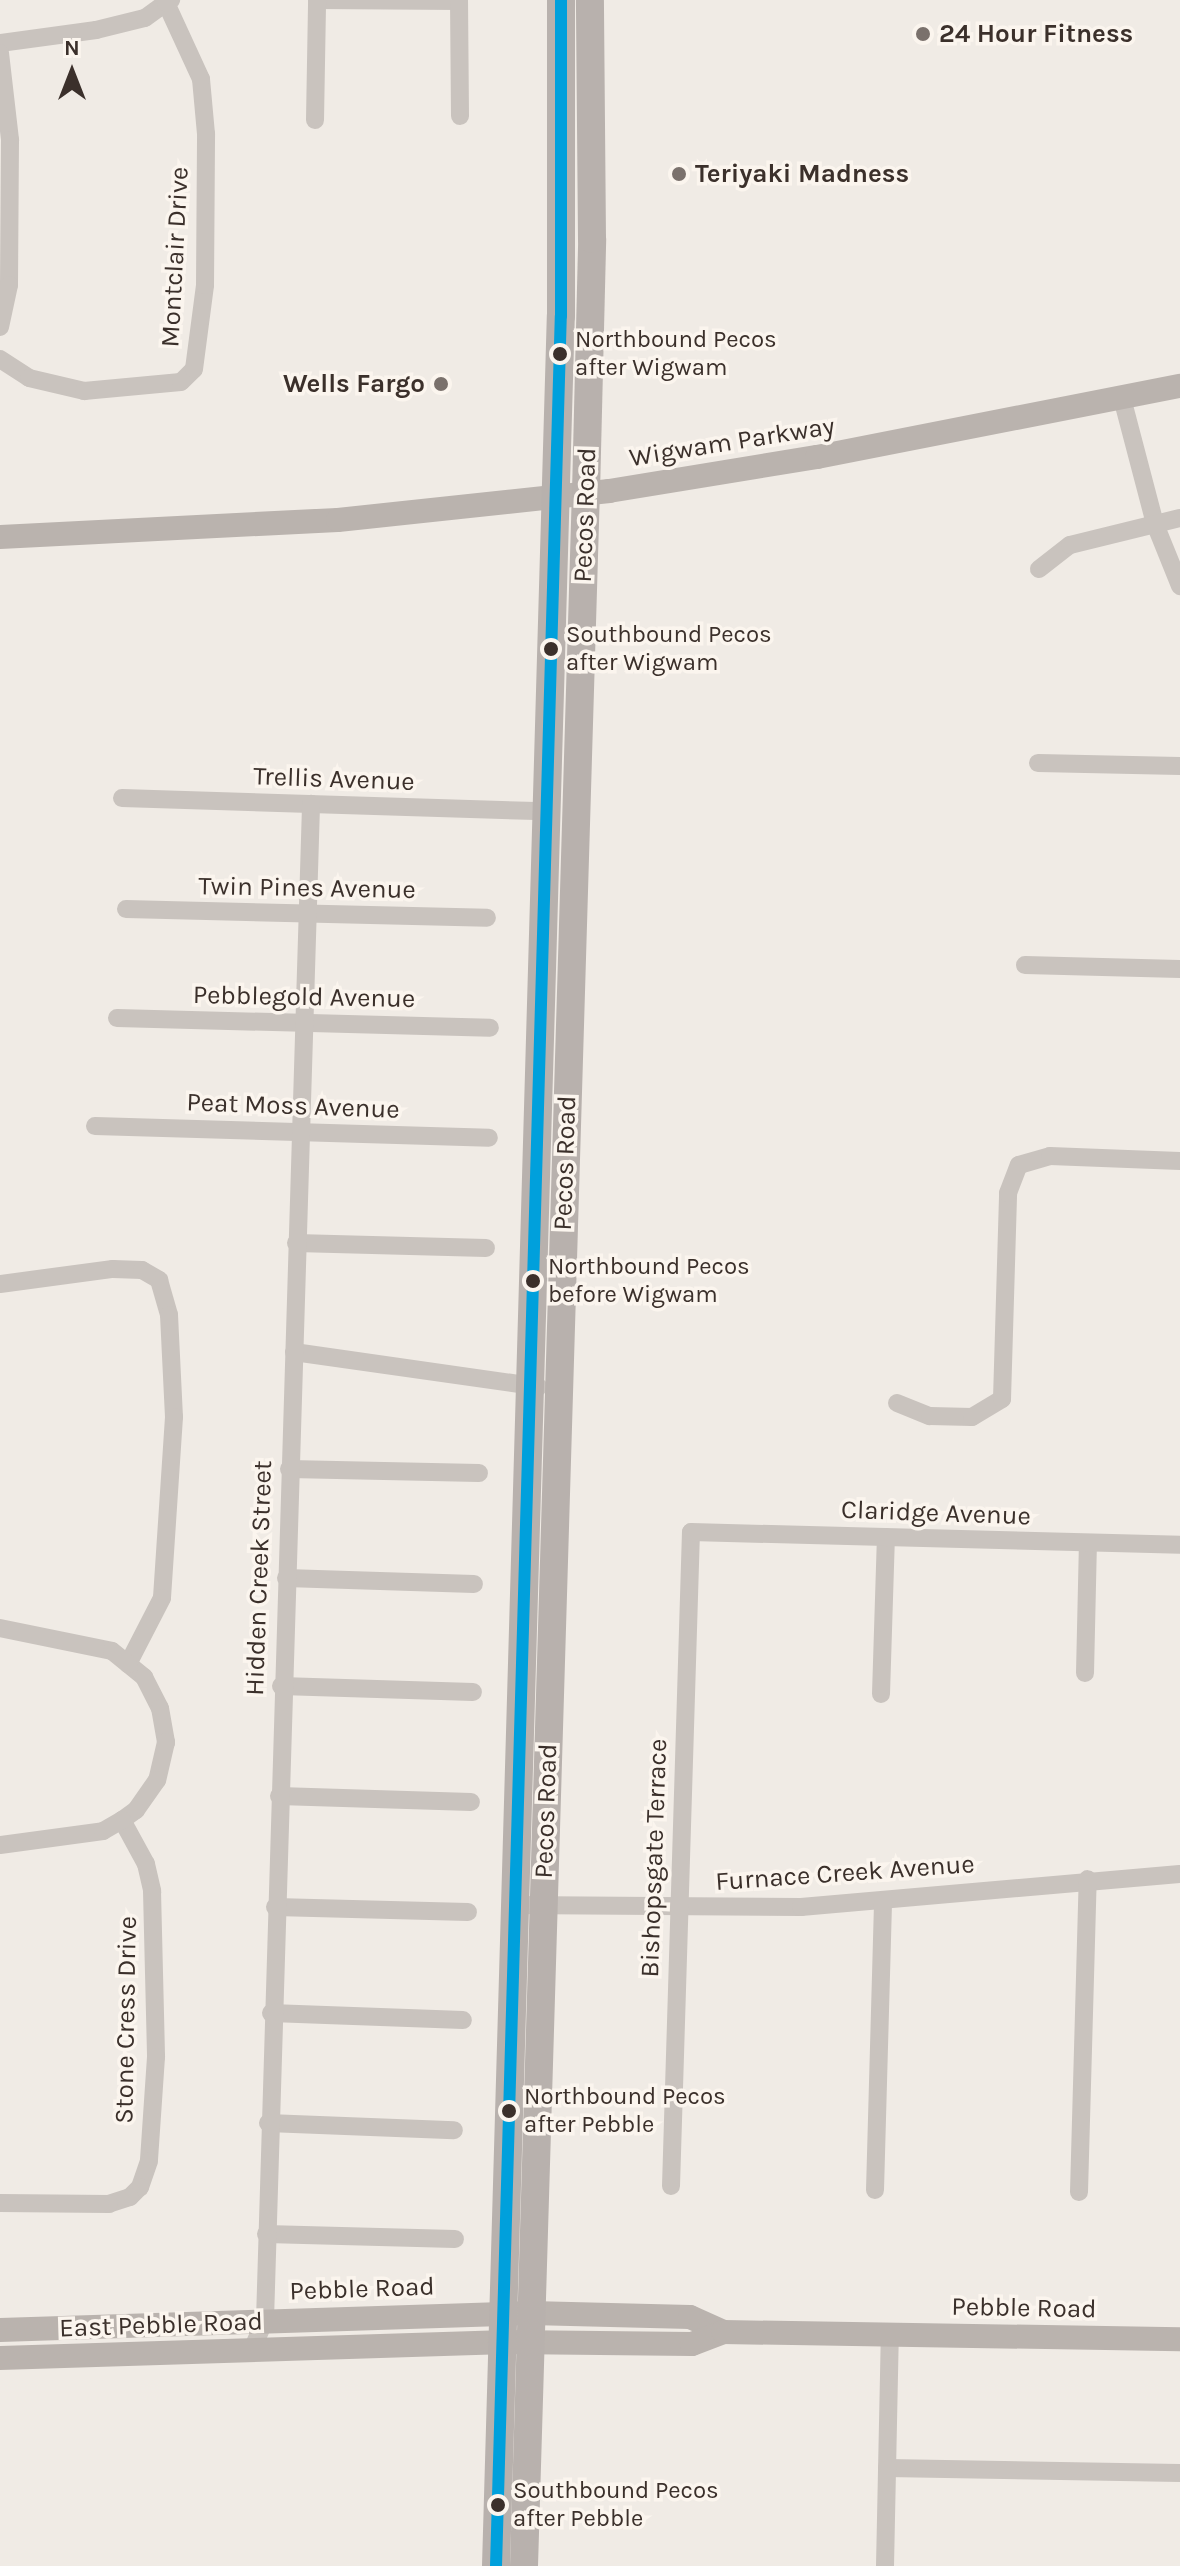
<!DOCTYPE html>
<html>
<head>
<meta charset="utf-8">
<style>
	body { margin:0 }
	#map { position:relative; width:1180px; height:2566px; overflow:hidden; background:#f0ebe5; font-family:Karla,sans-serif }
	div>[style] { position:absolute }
	.street>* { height:18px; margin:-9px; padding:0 9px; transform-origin:9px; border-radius:9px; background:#c9c3be }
	.secondary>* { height:24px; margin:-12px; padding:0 12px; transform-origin:12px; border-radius:12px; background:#bab3ae }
	.primary>* { height:28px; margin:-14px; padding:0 14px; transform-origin:14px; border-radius:14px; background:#b8b1ad }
	.bus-1>* { height:12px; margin:-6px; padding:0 6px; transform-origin:6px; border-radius:6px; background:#00a0dc }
	.dots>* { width:22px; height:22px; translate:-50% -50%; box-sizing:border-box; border:4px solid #fbf5ee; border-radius:50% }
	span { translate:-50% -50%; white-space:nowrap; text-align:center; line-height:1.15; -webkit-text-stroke:7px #fbf5ee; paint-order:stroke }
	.bus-label { font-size:24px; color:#3b302b }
	.left { translate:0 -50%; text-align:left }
	.poi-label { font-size:26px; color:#3b302b; font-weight:700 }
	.right { translate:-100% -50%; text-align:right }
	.street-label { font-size:26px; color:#3b302b }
	.north { position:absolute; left:32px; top:32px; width:80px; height:80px; -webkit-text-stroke:6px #fbf5ee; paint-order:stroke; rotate:0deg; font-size:22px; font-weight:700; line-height:32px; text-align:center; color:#3b302b }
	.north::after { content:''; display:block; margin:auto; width:28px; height:36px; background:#3b302b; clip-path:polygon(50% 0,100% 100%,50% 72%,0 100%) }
</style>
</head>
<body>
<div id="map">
	<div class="street">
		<div style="left:317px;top:0;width:142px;rotate:0.4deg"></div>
		<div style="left:459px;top:0;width:116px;rotate:89.5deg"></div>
		<div style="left:0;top:43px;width:97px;rotate:-7.7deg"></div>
		<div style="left:96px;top:30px;width:50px;rotate:-13.8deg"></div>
		<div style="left:145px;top:18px;width:26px;rotate:-36deg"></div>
		<div style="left:0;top:53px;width:88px;rotate:83.4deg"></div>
		<div style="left:10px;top:140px;width:145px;rotate:90.4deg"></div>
		<div style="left:9px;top:285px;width:43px;rotate:102.1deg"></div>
		<div style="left:315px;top:120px;width:120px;rotate:-89deg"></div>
		<div style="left:0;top:359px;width:35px;rotate:33deg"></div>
		<div style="left:29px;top:378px;width:57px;rotate:13.3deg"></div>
		<div style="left:84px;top:391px;width:97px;rotate:-5.3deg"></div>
		<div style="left:181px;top:382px;width:18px;rotate:-45deg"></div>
		<div style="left:194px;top:369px;width:85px;rotate:-82.5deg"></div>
		<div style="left:205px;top:285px;width:151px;rotate:-89.6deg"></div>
		<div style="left:206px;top:134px;width:55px;rotate:-95.2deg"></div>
		<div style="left:201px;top:79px;width:84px;rotate:-114.7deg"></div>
		<div style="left:166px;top:3px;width:6px;rotate:-31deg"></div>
		<div style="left:1122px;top:398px;width:130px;rotate:75.3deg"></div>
		<div style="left:1155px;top:524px;width:67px;rotate:68deg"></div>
		<div style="left:1039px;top:569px;width:39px;rotate:-38deg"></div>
		<div style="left:1070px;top:545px;width:113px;rotate:-13.8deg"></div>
		<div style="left:1038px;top:763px;width:142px;rotate:1.2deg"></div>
		<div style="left:122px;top:798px;width:423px;rotate:1.8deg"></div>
		<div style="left:126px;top:909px;width:361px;rotate:1.4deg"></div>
		<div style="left:1025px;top:965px;width:155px;rotate:1.5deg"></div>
		<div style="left:117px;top:1018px;width:373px;rotate:1.5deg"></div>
		<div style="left:95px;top:1126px;width:394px;rotate:1.7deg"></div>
		<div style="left:296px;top:1243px;width:190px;rotate:1.5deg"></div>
		<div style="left:0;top:1284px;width:114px;rotate:-7.6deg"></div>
		<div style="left:113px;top:1269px;width:29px;rotate:2deg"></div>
		<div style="left:142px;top:1270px;width:20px;rotate:30deg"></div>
		<div style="left:159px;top:1280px;width:36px;rotate:74deg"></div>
		<div style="left:169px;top:1315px;width:102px;rotate:87.2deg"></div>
		<div style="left:174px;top:1417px;width:181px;rotate:93.8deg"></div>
		<div style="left:162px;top:1598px;width:74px;rotate:117.3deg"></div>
		<div style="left:128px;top:1664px;width:21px;rotate:39deg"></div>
		<div style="left:144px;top:1677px;width:35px;rotate:63deg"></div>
		<div style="left:160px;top:1708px;width:35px;rotate:80deg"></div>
		<div style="left:166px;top:1742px;width:39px;rotate:103deg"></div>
		<div style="left:157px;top:1780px;width:37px;rotate:125deg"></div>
		<div style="left:136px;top:1810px;width:17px;rotate:144deg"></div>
		<div style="left:122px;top:1820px;width:50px;rotate:61.4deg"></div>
		<div style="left:146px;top:1864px;width:28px;rotate:77deg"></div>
		<div style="left:152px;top:1891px;width:166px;rotate:88.6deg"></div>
		<div style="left:156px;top:2057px;width:104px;rotate:93.9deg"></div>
		<div style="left:149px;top:2161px;width:28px;rotate:109deg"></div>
		<div style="left:140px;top:2187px;width:14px;rotate:135deg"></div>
		<div style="left:130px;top:2197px;width:22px;rotate:162deg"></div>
		<div style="left:109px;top:2204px;width:109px;rotate:-179.5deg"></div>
		<div style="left:294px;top:1352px;width:247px;rotate:8.1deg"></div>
		<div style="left:897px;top:1403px;width:35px;rotate:22deg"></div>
		<div style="left:930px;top:1416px;width:42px;rotate:1.4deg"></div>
		<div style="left:972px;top:1417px;width:35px;rotate:-31deg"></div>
		<div style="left:1002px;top:1399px;width:206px;rotate:-88.3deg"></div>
		<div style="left:1008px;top:1193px;width:30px;rotate:-69deg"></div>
		<div style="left:1019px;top:1165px;width:32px;rotate:-16deg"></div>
		<div style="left:1050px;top:1156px;width:130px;rotate:2.2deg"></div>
		<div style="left:289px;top:1469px;width:190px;rotate:1.2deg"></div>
		<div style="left:286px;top:1578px;width:188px;rotate:1.8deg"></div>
		<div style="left:0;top:1628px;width:114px;rotate:11.6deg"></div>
		<div style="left:112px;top:1651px;width:21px;rotate:39deg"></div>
		<div style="left:1085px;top:1673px;width:130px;rotate:-88.7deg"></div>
		<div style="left:281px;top:1686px;width:192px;rotate:1.8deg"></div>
		<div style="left:881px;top:1694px;width:157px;rotate:-88.2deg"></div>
		<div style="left:279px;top:1796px;width:192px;rotate:1.8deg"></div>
		<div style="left:0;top:1845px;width:104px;rotate:-7.7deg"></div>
		<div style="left:103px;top:1831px;width:22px;rotate:-30deg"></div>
		<div style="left:513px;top:1905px;width:288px;rotate:0.4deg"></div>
		<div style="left:801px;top:1907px;width:380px;rotate:-5deg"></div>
		<div style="left:275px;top:1907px;width:193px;rotate:1.5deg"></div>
		<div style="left:271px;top:2013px;width:192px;rotate:2.1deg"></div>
		<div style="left:268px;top:2123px;width:186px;rotate:2.2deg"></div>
		<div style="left:671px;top:2186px;width:654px;rotate:-88.25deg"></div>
		<div style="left:691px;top:1532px;width:489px;rotate:1.5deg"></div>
		<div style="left:875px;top:2190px;width:289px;rotate:-88.4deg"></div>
		<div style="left:1079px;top:2192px;width:313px;rotate:-88.4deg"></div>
		<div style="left:266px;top:2234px;width:189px;rotate:1.5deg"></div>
		<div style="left:252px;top:2350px;width:33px;rotate:-67deg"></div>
		<div style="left:265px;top:2320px;width:1517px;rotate:-88.26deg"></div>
		<div style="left:887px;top:2468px;width:293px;rotate:1deg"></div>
		<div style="left:885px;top:2566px;width:232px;rotate:-88.8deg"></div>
	</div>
	<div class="secondary">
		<div style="left:0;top:537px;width:338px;rotate:-2.9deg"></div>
		<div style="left:338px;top:520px;width:273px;rotate:-6.1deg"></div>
		<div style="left:609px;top:491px;width:211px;rotate:-9.3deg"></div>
		<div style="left:817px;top:457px;width:370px;rotate:-11.1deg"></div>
		<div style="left:0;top:2330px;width:531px;rotate:-1.83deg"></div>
		<div style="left:531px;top:2313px;width:159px;rotate:1.4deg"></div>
		<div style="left:690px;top:2317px;width:36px;rotate:24deg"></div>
		<div style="left:0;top:2358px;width:499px;rotate:-1.8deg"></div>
		<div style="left:499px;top:2342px;width:193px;rotate:0.6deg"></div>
		<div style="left:692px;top:2344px;width:33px;rotate:-21deg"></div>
		<div style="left:723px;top:2332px;width:457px;rotate:0.9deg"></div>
	</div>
	<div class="primary">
		<div style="left:496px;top:2566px;width:2251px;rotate:-88.35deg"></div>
		<div style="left:561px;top:316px;width:316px;rotate:-90deg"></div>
		<div style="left:524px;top:2566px;width:2074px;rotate:-88.29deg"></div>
		<div style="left:586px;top:493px;width:254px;rotate:-88.6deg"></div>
		<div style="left:592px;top:239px;width:239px;rotate:-90.5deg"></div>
	</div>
	<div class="bus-1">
		<div style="left:496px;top:2566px;width:2251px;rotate:-88.35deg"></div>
		<div style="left:561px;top:316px;width:316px;rotate:-90deg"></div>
	</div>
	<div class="dots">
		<div style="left:923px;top:34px;background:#7a716c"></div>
		<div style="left:679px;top:174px;background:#7a716c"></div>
		<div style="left:560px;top:354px;background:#3b302b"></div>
		<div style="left:441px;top:384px;background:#7a716c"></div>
		<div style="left:551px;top:649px;background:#3b302b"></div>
		<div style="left:533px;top:1281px;background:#3b302b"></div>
		<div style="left:509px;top:2111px;background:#3b302b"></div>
		<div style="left:498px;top:2505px;background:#3b302b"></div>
	</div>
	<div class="bus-label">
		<span class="left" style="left:575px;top:354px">Northbound Pecos<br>after Wigwam</span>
		<span class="left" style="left:566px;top:649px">Southbound Pecos<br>after Wigwam</span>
		<span class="left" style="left:548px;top:1281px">Northbound Pecos<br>before Wigwam</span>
		<span class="left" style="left:524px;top:2111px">Northbound Pecos<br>after Pebble</span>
		<span class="left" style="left:513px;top:2505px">Southbound Pecos<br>after Pebble</span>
	</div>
	<div class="poi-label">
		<span class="left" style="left:939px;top:34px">24 Hour Fitness</span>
		<span class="left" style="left:695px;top:174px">Teriyaki Madness</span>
		<span class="right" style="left:425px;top:384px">Wells Fargo</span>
	</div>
	<div class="street-label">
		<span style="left:175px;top:257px;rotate:-87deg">Montclair Drive</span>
		<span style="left:732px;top:442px;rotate:-9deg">Wigwam Parkway</span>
		<span style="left:585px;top:515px;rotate:-88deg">Pecos Road</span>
		<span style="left:334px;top:779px;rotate:2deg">Trellis Avenue</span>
		<span style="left:307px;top:888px;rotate:1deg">Twin Pines Avenue</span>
		<span style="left:304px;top:997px;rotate:1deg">Pebblegold Avenue</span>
		<span style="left:293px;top:1106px;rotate:2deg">Peat Moss Avenue</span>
		<span style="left:565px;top:1163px;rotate:-88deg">Pecos Road</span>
		<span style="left:936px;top:1513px;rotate:2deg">Claridge Avenue</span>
		<span style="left:259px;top:1578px;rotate:-88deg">Hidden Creek Street</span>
		<span style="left:546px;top:1811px;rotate:-88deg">Pecos Road</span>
		<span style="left:654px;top:1858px;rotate:-88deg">Bishopsgate Terrace</span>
		<span style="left:845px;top:1873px;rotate:-4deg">Furnace Creek Avenue</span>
		<span style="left:126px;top:2020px;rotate:-89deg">Stone Cress Drive</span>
		<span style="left:362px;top:2289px;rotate:-2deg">Pebble Road</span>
		<span style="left:1024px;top:2308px;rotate:1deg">Pebble Road</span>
		<span style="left:161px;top:2325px;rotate:-2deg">East Pebble Road</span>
	</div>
	<div class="north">N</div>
</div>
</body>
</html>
